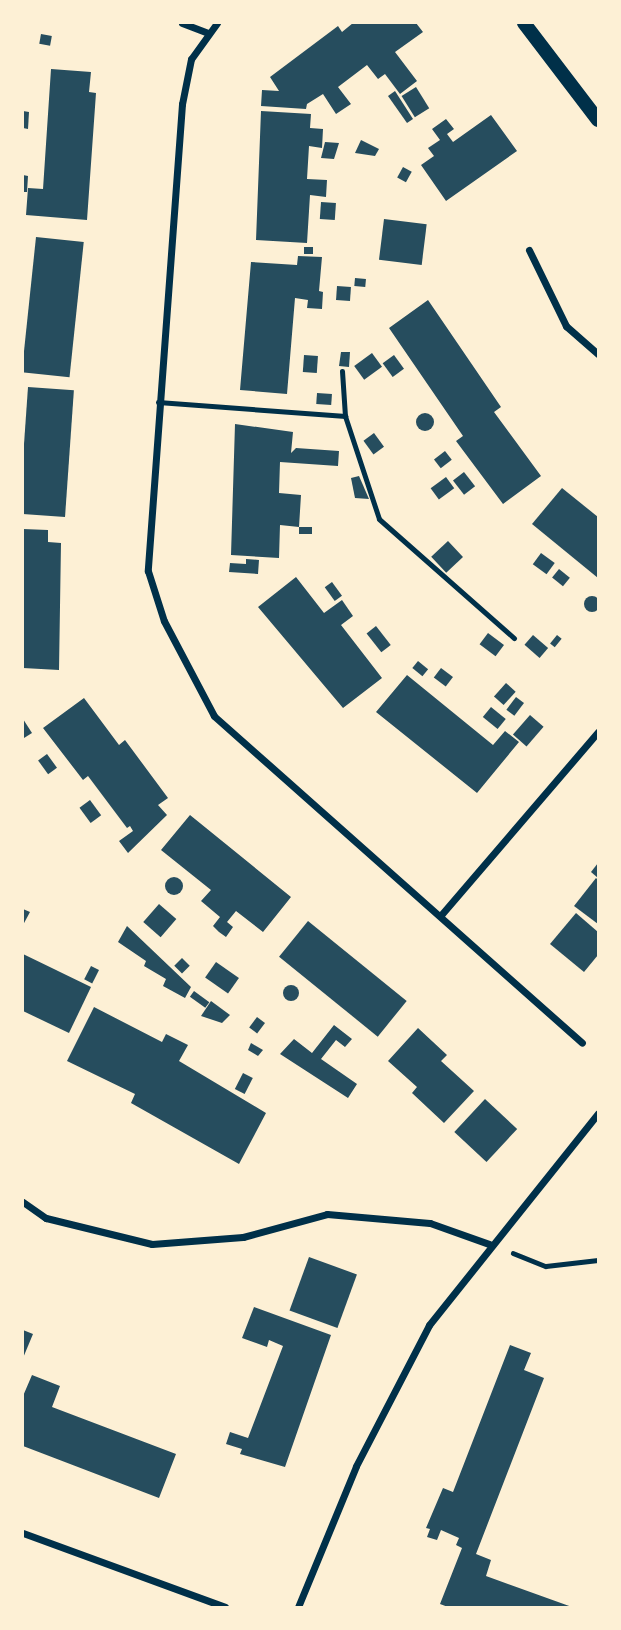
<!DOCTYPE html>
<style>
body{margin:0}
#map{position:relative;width:621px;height:1630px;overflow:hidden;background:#fdf0d5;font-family:Helvetica,sans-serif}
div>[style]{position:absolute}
.building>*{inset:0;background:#264d5e;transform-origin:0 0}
.round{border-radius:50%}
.path>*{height:4.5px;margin:-2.25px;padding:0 2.25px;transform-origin:2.25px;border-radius:2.25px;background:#003049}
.service>*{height:5px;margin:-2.5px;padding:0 2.5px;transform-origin:2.5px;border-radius:2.5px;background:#003049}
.minor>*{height:7px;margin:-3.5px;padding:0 3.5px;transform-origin:3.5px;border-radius:3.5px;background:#003049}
.secondary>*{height:14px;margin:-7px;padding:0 7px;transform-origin:7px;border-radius:7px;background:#003049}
span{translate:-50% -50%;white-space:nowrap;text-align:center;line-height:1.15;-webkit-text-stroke:6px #fdf0d5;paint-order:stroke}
.frame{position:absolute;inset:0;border:24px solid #fdf0d5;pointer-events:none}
</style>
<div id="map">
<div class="building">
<div style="clip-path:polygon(353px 23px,416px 23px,423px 32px,395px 52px,417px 81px,400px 94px,385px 74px,378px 79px,367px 65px,338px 87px,351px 104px,336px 114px,323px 94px,307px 104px,306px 109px,261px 106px,262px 90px,279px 91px,270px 77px,338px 26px,342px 32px)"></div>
<div style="left:41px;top:34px;width:11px;height:10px;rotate:10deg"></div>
<div style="clip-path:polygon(51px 69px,91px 72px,89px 92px,96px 93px,87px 220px,26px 215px,28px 188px,43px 189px)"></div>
<div style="left:416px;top:87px;width:25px;height:17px;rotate:58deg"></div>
<div style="clip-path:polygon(395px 91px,413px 119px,407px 123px,388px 96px)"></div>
<div style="clip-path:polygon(23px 111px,29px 112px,28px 129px,23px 128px)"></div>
<div style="clip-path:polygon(261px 111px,311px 114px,310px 128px,323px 129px,322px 148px,309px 146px,307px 179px,327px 180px,326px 197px,310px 195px,307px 243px,256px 240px)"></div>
<div style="clip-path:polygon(491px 115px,517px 151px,446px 201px,421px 165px,434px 156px,428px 148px,440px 140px,432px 129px,446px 119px,454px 129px,447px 134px,453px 142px)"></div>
<div style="clip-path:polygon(361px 140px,379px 149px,375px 156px,355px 153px)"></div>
<div style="clip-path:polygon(325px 142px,339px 143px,334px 159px,321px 158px)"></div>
<div style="left:403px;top:167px;width:10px;height:12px;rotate:29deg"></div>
<div style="clip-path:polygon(23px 175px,28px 176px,27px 192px,23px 192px)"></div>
<div style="left:321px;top:202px;width:15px;height:17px;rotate:4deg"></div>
<div style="left:384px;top:219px;width:43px;height:41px;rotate:7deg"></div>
<div style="left:36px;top:237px;width:48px;height:136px;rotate:6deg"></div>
<div style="left:304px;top:247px;width:9px;height:7px"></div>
<div style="clip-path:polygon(298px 256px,322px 257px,319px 291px,323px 292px,322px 309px,307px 308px,308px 300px,295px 298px,287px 394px,240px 390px,251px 262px,297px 265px)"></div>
<div style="left:355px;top:278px;width:11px;height:8px;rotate:5deg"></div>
<div style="left:337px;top:286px;width:14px;height:14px;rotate:4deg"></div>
<div style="clip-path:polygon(428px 300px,501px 407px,494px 412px,541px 476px,503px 504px,456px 441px,463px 436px,389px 328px)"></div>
<div style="clip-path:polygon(341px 352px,350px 352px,349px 367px,339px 366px)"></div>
<div style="left:372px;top:353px;width:17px;height:22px;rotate:54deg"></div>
<div style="left:304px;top:355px;width:14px;height:17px;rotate:4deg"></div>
<div style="left:394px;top:355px;width:17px;height:14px;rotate:54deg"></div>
<div style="left:28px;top:387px;width:46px;height:127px;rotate:4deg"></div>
<div style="left:317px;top:393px;width:15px;height:11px;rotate:4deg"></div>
<div class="round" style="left:416px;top:413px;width:18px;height:18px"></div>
<div style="clip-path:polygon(235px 424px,293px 432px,291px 453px,296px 448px,339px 451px,338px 466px,280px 462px,279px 493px,301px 495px,299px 527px,280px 525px,279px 558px,231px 555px)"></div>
<div style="left:374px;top:433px;width:17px;height:13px;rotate:54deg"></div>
<div style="left:445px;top:451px;width:11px;height:14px;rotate:52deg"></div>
<div style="left:464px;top:472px;width:18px;height:14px;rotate:52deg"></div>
<div style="clip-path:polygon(359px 476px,369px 499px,355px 498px,351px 478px)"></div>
<div style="left:446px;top:477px;width:14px;height:19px;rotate:54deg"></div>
<div style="clip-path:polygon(562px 488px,598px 517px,598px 578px,532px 524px)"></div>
<div style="left:299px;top:527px;width:13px;height:7px"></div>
<div style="clip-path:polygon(23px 529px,48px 530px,48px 542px,61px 543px,59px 670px,23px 668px)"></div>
<div style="left:448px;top:541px;width:22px;height:23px;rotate:47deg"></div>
<div style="left:541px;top:553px;width:17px;height:14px;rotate:36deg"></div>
<div style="clip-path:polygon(246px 559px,259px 560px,258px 574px,229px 572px,230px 563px,246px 564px)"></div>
<div style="left:559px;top:569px;width:14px;height:11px;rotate:39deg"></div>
<div style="clip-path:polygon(296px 577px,324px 613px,342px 600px,353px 616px,341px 625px,382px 678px,343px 708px,258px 607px)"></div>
<div style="left:332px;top:582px;width:17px;height:9px;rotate:54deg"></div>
<div class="round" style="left:584px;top:596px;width:16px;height:16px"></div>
<div style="left:376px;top:626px;width:24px;height:12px;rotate:52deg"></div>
<div style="left:488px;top:633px;width:20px;height:14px;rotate:37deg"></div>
<div style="left:533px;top:635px;width:20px;height:13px;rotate:41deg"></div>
<div style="left:557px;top:635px;width:6px;height:11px;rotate:39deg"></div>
<div style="left:418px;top:661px;width:13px;height:9px;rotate:39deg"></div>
<div style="left:441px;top:668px;width:15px;height:12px;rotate:37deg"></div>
<div style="clip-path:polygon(407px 675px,493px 745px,505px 731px,519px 742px,477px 793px,376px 712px)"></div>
<div style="left:506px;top:683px;width:13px;height:18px;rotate:42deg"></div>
<div style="left:516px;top:697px;width:10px;height:16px;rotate:37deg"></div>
<div style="clip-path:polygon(84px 698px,119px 745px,125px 740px,168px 798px,158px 805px,167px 815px,128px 853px,119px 841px,133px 831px,130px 826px,127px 828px,88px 776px,83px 780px,43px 728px)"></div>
<div style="left:491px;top:707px;width:19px;height:13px;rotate:39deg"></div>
<div style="left:530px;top:715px;width:18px;height:26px;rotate:41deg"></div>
<div style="clip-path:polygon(23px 719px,32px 733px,24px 738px,23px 737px)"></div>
<div style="left:47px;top:754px;width:17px;height:11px;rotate:54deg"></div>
<div style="left:90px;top:800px;width:19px;height:13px;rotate:54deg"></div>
<div style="clip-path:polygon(190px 815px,291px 897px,263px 932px,236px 911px,227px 922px,233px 927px,226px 937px,219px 932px,213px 926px,220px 917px,201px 901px,211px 890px,161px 850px)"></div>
<div style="clip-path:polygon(598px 863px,598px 878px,591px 872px)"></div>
<div class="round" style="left:165px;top:877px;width:18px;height:18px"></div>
<div style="clip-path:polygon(596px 878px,598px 880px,598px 924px,574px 906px)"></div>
<div style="left:159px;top:904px;width:23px;height:24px;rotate:41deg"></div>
<div style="clip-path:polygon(23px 909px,30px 912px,23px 925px)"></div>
<div style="clip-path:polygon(576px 913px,598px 932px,598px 955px,584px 972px,550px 944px)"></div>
<div style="left:308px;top:921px;width:127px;height:46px;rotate:39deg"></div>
<div style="clip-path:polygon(127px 926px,191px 987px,185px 998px,163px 986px,166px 979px,144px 966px,146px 961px,118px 942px)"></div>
<div style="clip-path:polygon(23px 954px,91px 987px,69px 1033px,23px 1011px)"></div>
<div style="left:182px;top:958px;width:11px;height:11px;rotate:45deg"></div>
<div style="left:216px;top:962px;width:28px;height:19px;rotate:35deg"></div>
<div style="left:91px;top:966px;width:9px;height:15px;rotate:27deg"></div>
<div class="round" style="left:283px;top:985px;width:16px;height:16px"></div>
<div style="left:194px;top:991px;width:19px;height:7px;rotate:36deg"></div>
<div style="clip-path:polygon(211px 1001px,230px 1015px,222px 1023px,201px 1016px)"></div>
<div style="clip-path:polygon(94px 1007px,162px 1042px,166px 1034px,188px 1045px,179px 1061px,266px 1113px,239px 1164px,131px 1103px,135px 1094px,67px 1061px)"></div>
<div style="left:257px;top:1017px;width:10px;height:13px;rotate:37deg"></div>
<div style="clip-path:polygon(334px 1025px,352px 1039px,345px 1047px,336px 1040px,321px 1059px,357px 1084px,348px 1098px,280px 1054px,294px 1039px,312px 1053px)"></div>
<div style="clip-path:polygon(418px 1028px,447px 1055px,441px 1061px,474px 1091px,444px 1123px,412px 1093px,417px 1087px,388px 1061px)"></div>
<div style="clip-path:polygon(251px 1043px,263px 1050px,258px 1056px,248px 1050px)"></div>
<div style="left:243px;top:1073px;width:11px;height:18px;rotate:27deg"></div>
<div style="left:485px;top:1099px;width:44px;height:45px;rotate:43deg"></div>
<div style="left:309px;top:1257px;width:51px;height:57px;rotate:20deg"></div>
<div style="clip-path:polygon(254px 1307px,331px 1335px,285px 1467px,240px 1454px,242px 1449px,226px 1444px,230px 1432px,248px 1438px,283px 1346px,269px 1340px,267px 1347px,242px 1338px)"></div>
<div style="clip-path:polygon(23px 1330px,33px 1334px,23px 1358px)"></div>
<div style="clip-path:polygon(510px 1345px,531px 1353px,524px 1370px,544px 1378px,476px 1554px,491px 1560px,486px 1576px,572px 1607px,448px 1607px,440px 1604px,462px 1548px,456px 1545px,459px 1538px,441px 1530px,437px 1540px,427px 1537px,430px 1529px,426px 1528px,443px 1488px,453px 1492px)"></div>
<div style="clip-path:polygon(32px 1375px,60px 1386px,52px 1407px,176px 1454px,159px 1498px,23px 1446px,23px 1396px)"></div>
</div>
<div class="path">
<div style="left:513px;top:1253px;width:35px;rotate:22deg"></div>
<div style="left:546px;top:1266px;width:52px;rotate:-6.6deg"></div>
</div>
<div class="service">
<div style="left:342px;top:371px;width:45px;rotate:86.2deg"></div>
<div style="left:158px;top:402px;width:188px;rotate:4.3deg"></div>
<div style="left:345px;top:416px;width:108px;rotate:71.7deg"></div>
<div style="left:379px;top:519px;width:180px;rotate:41.4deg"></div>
</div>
<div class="minor">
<div style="left:182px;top:23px;width:28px;rotate:21deg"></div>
<div style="left:217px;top:23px;width:44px;rotate:125.8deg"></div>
<div style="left:191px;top:59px;width:46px;rotate:101.3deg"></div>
<div style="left:182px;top:104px;width:468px;rotate:94.2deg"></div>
<div style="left:148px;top:571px;width:52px;rotate:72.3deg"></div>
<div style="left:164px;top:621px;width:107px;rotate:62.2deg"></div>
<div style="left:214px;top:716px;width:492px;rotate:41.6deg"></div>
<div style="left:529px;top:250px;width:85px;rotate:64deg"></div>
<div style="left:566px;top:326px;width:43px;rotate:41.2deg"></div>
<div style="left:441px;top:915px;width:241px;rotate:-49.4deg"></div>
<div style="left:23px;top:1202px;width:28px;rotate:35deg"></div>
<div style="left:46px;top:1218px;width:109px;rotate:13.8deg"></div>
<div style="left:152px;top:1244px;width:91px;rotate:-4.4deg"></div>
<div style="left:243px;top:1237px;width:87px;rotate:-15.3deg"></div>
<div style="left:327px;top:1214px;width:103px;rotate:5deg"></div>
<div style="left:430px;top:1223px;width:63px;rotate:19.6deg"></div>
<div style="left:23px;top:1533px;width:215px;rotate:20.1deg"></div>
<div style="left:298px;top:1607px;width:152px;rotate:-67.6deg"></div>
<div style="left:356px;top:1466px;width:159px;rotate:-62.6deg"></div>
<div style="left:429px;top:1325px;width:271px;rotate:-51.4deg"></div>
</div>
<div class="secondary">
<div style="left:524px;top:23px;width:122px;rotate:52.7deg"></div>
</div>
<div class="frame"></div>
</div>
